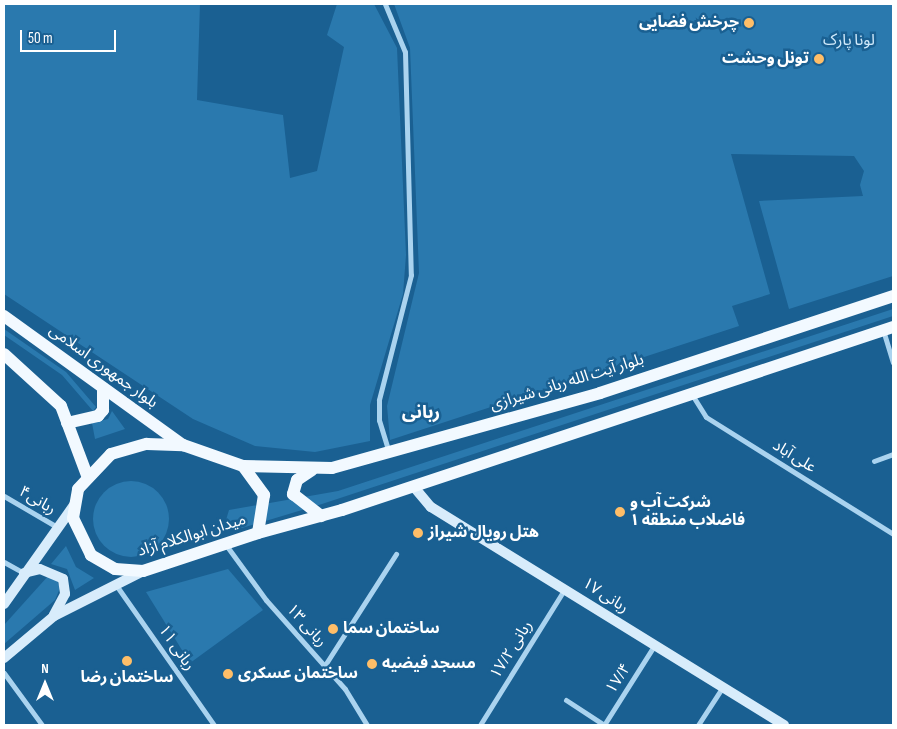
<!DOCTYPE html>
<meta charset="utf-8">
<style>
body{margin:0}
#map{position:relative;width:897px;height:729px;overflow:hidden;background:#1a6092;font-family:"Sofia Sans Condensed","Noto Sans Arabic",sans-serif}
div>[style]{position:absolute}
.green>*{inset:0;background:#2a79ae}
.round{border-radius:50%}
.street>*{height:5px;margin:-2.5px;padding:0 2.5px;transform-origin:2.5px;border-radius:2.5px;background:#aad3ef}
.secondary>*{height:10px;margin:-5px;padding:0 5px;transform-origin:5px;border-radius:5px;background:#d8ecfb}
.primary>*{height:12px;margin:-6px;padding:0 6px;transform-origin:6px;border-radius:6px;background:#f2f9ff}
.dots>*{width:14px;height:14px;translate:-50% -50%;box-sizing:border-box;border:2px solid #1a6092;border-radius:50%}
span{translate:-50% -50%;white-space:nowrap;text-align:center;line-height:1.15;-webkit-text-stroke:5px #1a6092;paint-order:stroke}
.poi-label{font-size:16px;color:#fff;font-weight:700}
.right{translate:-100% -50%;text-align:right}
.left{translate:0 -50%;text-align:left}
.park-label{font-size:16px;color:#d1eafb}
.street-label{font-size:16px;color:#fff}
.neighbourhood-label{font-size:18px;color:#fff;font-weight:700}
.frame{position:absolute;inset:0;border:5px solid #fff;pointer-events:none}
.north{position:absolute;left:20px;top:659px;width:50px;height:50px;-webkit-text-stroke:4px #1a6092;paint-order:stroke;rotate:0deg;font-size:14px;font-weight:700;line-height:20px;text-align:center;color:#fff}
.north::after{content:'';display:block;margin:auto;width:18px;height:22px;background:#fff;clip-path:polygon(50% 0,100% 100%,50% 72%,0 100%)}
.scale{position:absolute;left:20px;top:30px;width:96px;height:22px;box-sizing:border-box;border:2px solid #fff;border-top:0;padding-left:6px;font-size:15px;line-height:18px;white-space:nowrap;color:#fff;-webkit-text-stroke:4px #1a6092;paint-order:stroke}
</style>
<div id="map">
<div class="green">
<div style="clip-path:polygon(4px 4px,200px 4px,197px 100px,283px 115px,290px 178px,317px 171px,344px 47px,327px 35px,337px 4px,374px 4px,397px 48px,406px 255px,403px 294px,370px 405px,370px 441px,315px 452px,255px 446px,193px 419px,4px 294px)"></div>
<div style="clip-path:polygon(394px 4px,893px 4px,893px 276px,789px 309px,759px 201px,863px 196px,860px 185px,864px 171px,854px 156px,731px 154px,770px 294px,732px 306px,739px 326px,390px 440px,387px 406px,419px 273px,410px 48px)"></div>
<div style="clip-path:polygon(893px 309px,893px 316px,322px 504px,242px 528px,226px 520px,229px 510px,338px 491px)"></div>
<div style="clip-path:polygon(4px 329px,66px 372px,96px 407px,93px 411px,62px 375px,4px 335px)"></div>
<div style="clip-path:polygon(112px 411px,125px 429px,95px 439px,92px 423px,108px 419px)"></div>
<div class="round" style="left:93px;top:481px;width:76px;height:76px"></div>
<div style="clip-path:polygon(66px 546px,76px 567px,94px 578px,75px 590px,67px 569px,51px 564px)"></div>
<div style="clip-path:polygon(228px 569px,263px 610px,190px 663px,146px 592px)"></div>
<div style="clip-path:polygon(49px 575px,56px 578px,60px 588px,55px 600px,4px 644px,4px 625px)"></div>
</div>
<div class="street">
<div style="left:385px;top:4px;width:52px;rotate:67.4deg"></div>
<div style="left:405px;top:52px;width:223px;rotate:88.5deg"></div>
<div style="left:411px;top:275px;width:129px;rotate:104.4deg"></div>
<div style="left:379px;top:400px;width:20px;rotate:90deg"></div>
<div style="left:379px;top:420px;width:34px;rotate:73deg"></div>
<div style="left:883px;top:330px;width:34px;rotate:73deg"></div>
<div style="left:691px;top:393px;width:28px;rotate:58deg"></div>
<div style="left:706px;top:417px;width:221px;rotate:32deg"></div>
<div style="left:874px;top:461px;width:20px;rotate:-20deg"></div>
<div style="left:4px;top:496px;width:61px;rotate:30.3deg"></div>
<div style="left:226px;top:545px;width:68px;rotate:54deg"></div>
<div style="left:266px;top:600px;width:119px;rotate:48.4deg"></div>
<div style="left:345px;top:689px;width:42px;rotate:58.6deg"></div>
<div style="left:4px;top:562px;width:23px;rotate:29deg"></div>
<div style="left:116px;top:585px;width:171px;rotate:55deg"></div>
<div style="left:325px;top:665px;width:132px;rotate:-57.4deg"></div>
<div style="left:4px;top:673px;width:64px;rotate:53.8deg"></div>
<div style="left:566px;top:700px;width:45px;rotate:33.3deg"></div>
<div style="left:480px;top:725px;width:159px;rotate:-58.1deg"></div>
<div style="left:604px;top:725px;width:93px;rotate:-57.7deg"></div>
<div style="left:698px;top:725px;width:44px;rotate:-57deg"></div>
</div>
<div class="secondary">
<div style="left:414px;top:487px;width:26px;rotate:50deg"></div>
<div style="left:431px;top:507px;width:415px;rotate:31.7deg"></div>
<div style="left:24px;top:573px;width:16px;rotate:-14deg"></div>
<div style="left:40px;top:569px;width:25px;rotate:23deg"></div>
<div style="left:63px;top:579px;width:15px;rotate:82deg"></div>
<div style="left:65px;top:594px;width:24px;rotate:118deg"></div>
<div style="left:4px;top:604px;width:121px;rotate:-54.7deg"></div>
<div style="left:4px;top:658px;width:65px;rotate:-40deg"></div>
<div style="left:54px;top:616px;width:100px;rotate:-26.8deg"></div>
</div>
<div class="primary">
<div style="left:4px;top:316px;width:221px;rotate:35.8deg"></div>
<div style="left:4px;top:354px;width:77px;rotate:42.4deg"></div>
<div style="left:61px;top:406px;width:74px;rotate:69.4deg"></div>
<div style="left:67px;top:423px;width:32px;rotate:-13deg"></div>
<div style="left:98px;top:416px;width:8px;rotate:-50deg"></div>
<div style="left:103px;top:410px;width:22px;rotate:-90deg"></div>
<div style="left:147px;top:444px;width:36px;rotate:2deg"></div>
<div style="left:183px;top:445px;width:64px;rotate:19.3deg"></div>
<div style="left:243px;top:466px;width:36px;rotate:54deg"></div>
<div style="left:264px;top:495px;width:38px;rotate:99deg"></div>
<div style="left:258px;top:533px;width:121px;rotate:161.7deg"></div>
<div style="left:143px;top:571px;width:28px;rotate:-176deg"></div>
<div style="left:115px;top:569px;width:28px;rotate:-150deg"></div>
<div style="left:91px;top:555px;width:41px;rotate:-115.9deg"></div>
<div style="left:73px;top:518px;width:29px;rotate:-80deg"></div>
<div style="left:78px;top:489px;width:48px;rotate:-46.7deg"></div>
<div style="left:111px;top:454px;width:37px;rotate:-16deg"></div>
<div style="left:243px;top:466px;width:89px;rotate:1.3deg"></div>
<div style="left:332px;top:468px;width:278px;rotate:-15.6deg"></div>
<div style="left:600px;top:393px;width:309px;rotate:-18.3deg"></div>
<div style="left:312px;top:470px;width:18px;rotate:146deg"></div>
<div style="left:297px;top:480px;width:15px;rotate:106deg"></div>
<div style="left:293px;top:494px;width:36px;rotate:38deg"></div>
<div style="left:258px;top:533px;width:87px;rotate:-15.3deg"></div>
<div style="left:342px;top:510px;width:581px;rotate:-18.37deg"></div>
</div>
<div class="dots">
<div style="left:749px;top:23px;background:#ffbe68"></div>
<div style="left:819px;top:59px;background:#ffbe68"></div>
<div style="left:620px;top:512px;background:#ffbe68"></div>
<div style="left:418px;top:533px;background:#ffbe68"></div>
<div style="left:333px;top:629px;background:#ffbe68"></div>
<div style="left:127px;top:661px;background:#ffbe68"></div>
<div style="left:372px;top:664px;background:#ffbe68"></div>
<div style="left:228px;top:674px;background:#ffbe68"></div>
</div>
<div class="poi-label">
<span class="right" style="left:739px;top:23px">چرخش فضایی</span>
<span class="right" style="left:809px;top:59px">تونل وحشت</span>
<span class="left" style="left:630px;top:512px">شرکت آب و<br>فاضلاب منطقه ۱</span>
<span class="left" style="left:428px;top:533px">هتل رویال شیراز</span>
<span class="left" style="left:343px;top:629px">ساختمان سما</span>
<span class="left" style="left:382px;top:664px">مسجد فیضیه</span>
<span class="left" style="left:238px;top:674px">ساختمان عسکری</span>
<span style="left:127px;top:678px">ساختمان رضا</span>
</div>
<div class="park-label">
<span style="left:849px;top:41px">لونا پارک</span>
</div>
<div class="street-label">
<span style="left:103px;top:367px;rotate:36deg">بلوار جمهوری اسلامی</span>
<span style="left:567px;top:383px;rotate:-17deg">بلوار آیت الله ربانی شیرازی</span>
<span style="left:794px;top:457px;rotate:32deg">علی آباد</span>
<span style="left:37px;top:501px;rotate:31deg">ربانی۴</span>
<span style="left:192px;top:536px;rotate:-17deg">میدان ابوالکلام آزاد</span>
<span style="left:605px;top:596px;rotate:33deg">ربانی ۱۷</span>
<span style="left:306px;top:626px;rotate:48deg">ربانی ۱۳</span>
<span style="left:176px;top:648px;rotate:55deg">ربانی ۱۱</span>
<span style="left:512px;top:650px;rotate:-58deg">ربانی ۱۷/۲</span>
<span style="left:619px;top:679px;rotate:-57deg">۱۷/۴</span>
</div>
<div class="neighbourhood-label">
<span style="left:421px;top:413px">ربانی</span>
</div>
<div class="frame"></div>
<div class="north">N</div>
<div class="scale">50 m</div>
</div>
